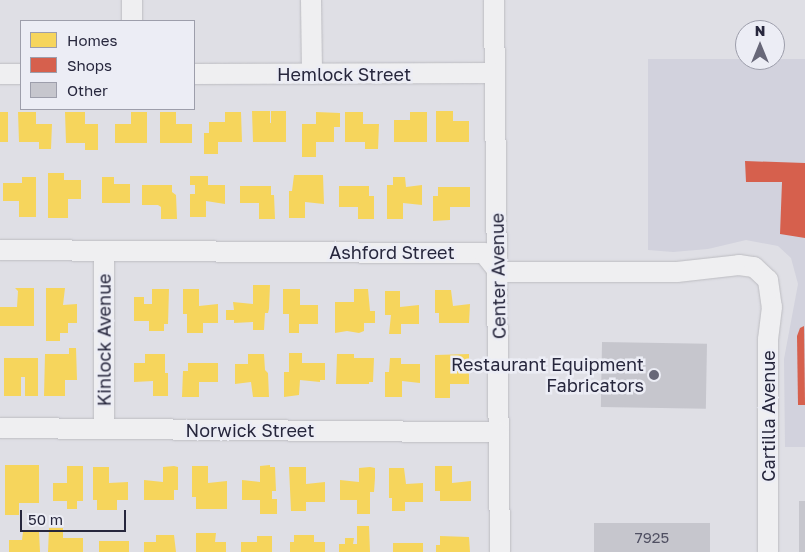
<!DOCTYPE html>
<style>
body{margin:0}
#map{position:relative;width:805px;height:552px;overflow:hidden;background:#dfdfe5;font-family:"Golos Text",sans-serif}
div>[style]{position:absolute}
.built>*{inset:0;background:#d2d2dd}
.homes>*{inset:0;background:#f6d55c;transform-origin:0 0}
.shops>*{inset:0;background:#d6604d}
.building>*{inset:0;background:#c6c6cd;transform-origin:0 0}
.roads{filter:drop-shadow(0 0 1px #bcbcc1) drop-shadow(0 0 1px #bcbcc1)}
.minor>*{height:20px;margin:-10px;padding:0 10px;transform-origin:10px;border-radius:10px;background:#efeff1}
.dots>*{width:14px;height:14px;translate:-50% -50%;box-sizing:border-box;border:2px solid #ecedf5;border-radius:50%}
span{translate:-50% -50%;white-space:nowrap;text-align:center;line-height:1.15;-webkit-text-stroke:5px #ecedf5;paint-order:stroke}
.number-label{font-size:15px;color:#505062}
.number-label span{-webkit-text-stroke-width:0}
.street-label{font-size:18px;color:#27273d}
.poi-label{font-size:18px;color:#27273d}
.right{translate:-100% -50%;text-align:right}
.legend{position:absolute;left:20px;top:20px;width:175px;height:90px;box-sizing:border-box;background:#ecedf5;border:1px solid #9d9eab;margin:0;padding:6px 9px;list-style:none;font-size:15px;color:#27273d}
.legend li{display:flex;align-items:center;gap:10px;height:25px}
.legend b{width:25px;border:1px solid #9d9eab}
.north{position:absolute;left:735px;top:20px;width:50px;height:50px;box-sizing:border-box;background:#ecedf5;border:1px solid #9d9eab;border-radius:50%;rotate:0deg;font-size:14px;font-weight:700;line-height:20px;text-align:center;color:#27273d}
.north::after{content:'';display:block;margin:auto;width:18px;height:22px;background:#676778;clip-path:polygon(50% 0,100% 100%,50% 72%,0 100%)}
.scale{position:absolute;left:20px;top:510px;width:106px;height:22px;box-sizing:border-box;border:2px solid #27273d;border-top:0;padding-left:6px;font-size:15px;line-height:18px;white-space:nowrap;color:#27273d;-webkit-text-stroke:4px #ecedf5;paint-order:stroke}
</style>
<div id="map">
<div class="built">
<div style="clip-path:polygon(648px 59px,805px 59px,805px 447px,785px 447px,784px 359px,798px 284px,791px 258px,778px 246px,746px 240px,708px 249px,673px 252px,648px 250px)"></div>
</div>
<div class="homes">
<div style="clip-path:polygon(252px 111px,270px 111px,270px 123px,271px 123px,271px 111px,286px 111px,286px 142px,253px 142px)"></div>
<div style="clip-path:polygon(436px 111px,453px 111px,453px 121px,469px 121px,469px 142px,436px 142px)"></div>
<div style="left:0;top:112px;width:8px;height:30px"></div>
<div style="clip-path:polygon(18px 112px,36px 112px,36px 124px,52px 124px,51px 149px,39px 149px,39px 142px,19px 142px)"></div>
<div style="clip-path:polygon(65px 112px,85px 112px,85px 124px,98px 124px,98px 150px,85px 150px,85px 143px,66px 143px)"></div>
<div style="clip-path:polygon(131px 112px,147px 112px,147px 143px,115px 143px,115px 124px,131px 124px)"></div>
<div style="clip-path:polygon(160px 112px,176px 112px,176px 124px,192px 124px,192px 143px,160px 143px)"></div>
<div style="clip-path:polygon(225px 112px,241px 112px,242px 142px,218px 142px,218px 154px,204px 154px,204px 133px,209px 133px,209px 122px,225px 122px)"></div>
<div style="clip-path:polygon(316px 112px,340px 113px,340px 127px,334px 127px,334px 142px,316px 142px,316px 157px,302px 157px,302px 124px,316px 124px)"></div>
<div style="clip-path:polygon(345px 112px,363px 112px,363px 124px,379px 124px,378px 149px,365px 149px,365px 142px,345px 142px)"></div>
<div style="clip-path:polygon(410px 112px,427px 112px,427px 142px,394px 142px,394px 120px,410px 120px)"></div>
<div style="clip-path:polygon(48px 173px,64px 173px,64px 180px,81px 180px,81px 199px,68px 199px,68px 218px,48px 218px)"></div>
<div style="clip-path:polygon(294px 175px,323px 175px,324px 204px,305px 202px,305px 218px,289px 218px,289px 191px,292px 191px)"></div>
<div style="clip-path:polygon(190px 176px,208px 176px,208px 185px,225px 185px,225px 204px,206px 201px,206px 217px,190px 217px,190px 194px,195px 194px,195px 185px,190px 185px)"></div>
<div style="clip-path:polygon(22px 177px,36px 177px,36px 217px,19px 217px,19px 201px,3px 201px,3px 183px,22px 183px)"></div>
<div style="clip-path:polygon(102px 177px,114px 177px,114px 184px,130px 184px,130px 203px,102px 203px)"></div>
<div style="clip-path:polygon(393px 177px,405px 177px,406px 187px,422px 185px,422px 205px,403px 203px,403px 219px,387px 219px,387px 185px,393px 185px)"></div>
<div style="clip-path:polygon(142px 185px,172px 185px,172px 192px,176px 195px,177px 219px,161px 219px,161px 207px,158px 205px,142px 205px)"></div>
<div style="clip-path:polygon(240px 186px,271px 186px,271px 195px,274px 195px,275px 219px,259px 219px,259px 203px,240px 203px)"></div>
<div style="clip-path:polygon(339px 186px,369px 186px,369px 196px,374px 196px,374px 219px,358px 219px,358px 207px,339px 207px)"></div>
<div style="clip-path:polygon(438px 187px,470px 187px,470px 207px,450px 207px,450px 220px,433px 221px,433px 196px,438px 196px)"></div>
<div style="clip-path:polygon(253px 285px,270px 285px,269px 309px,268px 313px,265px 313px,264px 330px,253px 330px,253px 322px,234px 323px,234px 320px,226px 320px,226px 310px,234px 310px,233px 302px,253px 304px)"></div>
<div style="clip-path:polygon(15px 288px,34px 288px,34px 326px,0 326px,0 307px,17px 307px,18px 291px)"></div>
<div style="clip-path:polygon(46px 288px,65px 288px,63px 305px,77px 304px,77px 323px,68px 323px,68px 333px,60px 333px,60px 341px,46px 341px)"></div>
<div style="clip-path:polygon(152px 289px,169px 289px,168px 324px,164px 324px,164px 331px,149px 331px,149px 321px,134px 321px,134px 297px,144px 297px,144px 304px,152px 304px)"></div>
<div style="clip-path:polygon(183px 289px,199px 289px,199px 306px,218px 304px,218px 323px,203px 323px,203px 333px,187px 333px,187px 314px,183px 314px)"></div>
<div style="clip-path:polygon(283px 289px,300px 289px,300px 305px,318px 305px,318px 324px,299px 324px,299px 333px,289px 333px,289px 314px,283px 314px)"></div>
<div style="clip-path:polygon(354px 289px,368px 289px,370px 311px,375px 311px,375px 323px,364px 323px,364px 331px,359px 333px,347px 331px,335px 333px,335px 302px,354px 302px)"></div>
<div style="clip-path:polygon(435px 290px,451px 290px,453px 306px,470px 304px,469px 323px,439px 323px,439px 313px,435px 313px)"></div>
<div style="clip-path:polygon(385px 291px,400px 291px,400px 307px,419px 305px,419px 324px,401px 324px,401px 334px,389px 334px,391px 315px,385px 315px)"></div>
<div style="clip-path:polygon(69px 348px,76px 348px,77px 380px,65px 380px,65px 396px,44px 396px,45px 354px,69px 354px)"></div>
<div style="clip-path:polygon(289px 353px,302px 353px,302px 363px,325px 363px,325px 380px,320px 380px,320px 382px,300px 380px,299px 395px,284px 397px,284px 372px,289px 372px)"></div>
<div style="clip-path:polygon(145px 354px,165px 354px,165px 373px,168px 373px,168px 396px,153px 396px,153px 381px,134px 382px,134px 363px,145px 363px)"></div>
<div style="clip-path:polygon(248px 354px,264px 354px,265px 370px,268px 373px,269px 397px,253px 397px,251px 382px,235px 384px,235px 364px,248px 364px)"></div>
<div style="clip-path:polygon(337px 354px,354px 354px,354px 358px,374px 358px,373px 382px,369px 382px,369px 384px,336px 384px)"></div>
<div style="clip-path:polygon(469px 354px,469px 384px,450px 384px,450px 398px,435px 398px,435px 355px)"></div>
<div style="clip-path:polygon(4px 358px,38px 358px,38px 396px,25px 396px,25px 377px,21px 377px,21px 396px,4px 396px)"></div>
<div style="clip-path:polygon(390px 358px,401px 358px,401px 364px,420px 364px,420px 383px,402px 381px,402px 397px,385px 397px,385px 372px,389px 372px)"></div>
<div style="clip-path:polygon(188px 363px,218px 363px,218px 382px,199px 382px,199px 397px,182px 397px,183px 371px,188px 371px)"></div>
<div style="clip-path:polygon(5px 465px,39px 465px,39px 503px,19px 503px,19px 515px,5px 515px)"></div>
<div style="clip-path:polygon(270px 465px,270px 467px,275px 467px,276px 491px,272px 491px,272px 499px,277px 499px,277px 514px,260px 514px,260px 500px,242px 500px,242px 480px,260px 482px,260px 466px)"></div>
<div style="clip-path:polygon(67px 466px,83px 466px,83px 501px,77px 501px,77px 509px,67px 509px,67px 501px,53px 501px,53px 483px,67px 483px)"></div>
<div style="clip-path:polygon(174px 466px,178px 467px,178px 490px,174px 490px,174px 500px,144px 500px,144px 480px,163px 482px,163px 467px)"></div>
<div style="clip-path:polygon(192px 466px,208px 466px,208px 483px,227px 481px,227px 509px,196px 509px,196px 497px,192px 497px)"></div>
<div style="clip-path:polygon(435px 466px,452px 466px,452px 483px,471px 481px,471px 501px,440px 501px,440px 491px,435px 491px)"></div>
<div style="clip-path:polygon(93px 467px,109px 467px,109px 483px,128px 482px,128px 500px,117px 500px,117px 510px,97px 510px,97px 500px,93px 500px)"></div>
<div style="clip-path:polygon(289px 467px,306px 467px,306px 484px,325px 482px,325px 502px,306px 502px,306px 511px,291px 511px)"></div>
<div style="clip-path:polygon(370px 467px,375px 468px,375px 478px,374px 492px,370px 492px,370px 514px,357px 514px,357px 500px,340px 500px,340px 480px,359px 482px,359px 468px)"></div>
<div style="clip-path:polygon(389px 468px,404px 468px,406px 484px,423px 483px,423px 502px,405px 502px,405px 511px,392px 511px,392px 498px,389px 498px)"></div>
<div style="clip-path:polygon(357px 526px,369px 526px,370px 552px,339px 552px,339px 544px,345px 544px,345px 538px,354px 538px,353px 544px,357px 544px)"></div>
<div style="clip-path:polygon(49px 528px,63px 528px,63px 538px,83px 538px,83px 552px,48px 552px)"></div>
<div style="clip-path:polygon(23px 532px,39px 532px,40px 552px,9px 552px,9px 540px,22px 540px)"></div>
<div style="clip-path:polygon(196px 533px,216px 533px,215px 542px,226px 542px,226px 552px,196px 552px)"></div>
<div style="clip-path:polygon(156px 535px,174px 535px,176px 552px,144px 552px,144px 542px,156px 542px)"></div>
<div style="clip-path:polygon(294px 535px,314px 535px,314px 542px,325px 542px,325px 552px,290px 552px,290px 542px,294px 542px)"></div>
<div style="clip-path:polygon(257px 536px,272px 536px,272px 552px,241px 552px,241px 542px,257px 542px)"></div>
<div style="clip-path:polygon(440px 536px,469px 537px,470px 552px,436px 552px,436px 545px,440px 545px)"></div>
<div style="left:99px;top:541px;width:30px;height:11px"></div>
<div style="left:393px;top:543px;width:30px;height:9px"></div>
</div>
<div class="shops">
<div style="clip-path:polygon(745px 161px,805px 163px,805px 238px,780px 234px,782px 182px,746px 182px)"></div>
<div style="clip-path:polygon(804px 326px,805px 405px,798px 405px,797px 336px,800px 328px)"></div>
</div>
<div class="building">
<div style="left:602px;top:342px;width:105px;height:65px;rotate:1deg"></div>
<div style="left:805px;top:501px;width:51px;height:6px;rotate:90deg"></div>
<div style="left:710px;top:523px;width:29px;height:116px;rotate:90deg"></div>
</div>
<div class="roads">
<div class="minor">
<div style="left:132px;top:0;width:21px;rotate:90deg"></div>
<div style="left:311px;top:0;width:74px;rotate:89.2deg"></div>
<div style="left:494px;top:0;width:552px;rotate:89.38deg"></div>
<div style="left:0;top:74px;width:21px"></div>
<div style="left:194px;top:74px;width:300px;rotate:-0.2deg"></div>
<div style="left:0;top:250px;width:484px;rotate:0.4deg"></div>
<div style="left:484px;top:253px;width:24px;rotate:52deg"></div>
<div style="left:499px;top:272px;width:178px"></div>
<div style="left:677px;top:272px;width:62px;rotate:-6.4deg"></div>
<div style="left:739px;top:265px;width:15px;rotate:8deg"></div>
<div style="left:754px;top:267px;width:19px;rotate:43deg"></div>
<div style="left:768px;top:280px;width:27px;rotate:82deg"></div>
<div style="left:772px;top:307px;width:32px;rotate:97deg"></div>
<div style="left:768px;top:339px;width:213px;rotate:90deg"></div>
<div style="left:104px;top:251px;width:178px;rotate:90deg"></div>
<div style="left:0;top:428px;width:499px;rotate:0.5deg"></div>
</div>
</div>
<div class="dots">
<div style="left:654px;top:375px;background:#676778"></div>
</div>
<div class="number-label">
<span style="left:652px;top:538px">7925</span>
</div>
<div class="street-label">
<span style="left:344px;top:74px">Hemlock Street</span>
<span style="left:392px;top:252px">Ashford Street</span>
<span style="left:498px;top:276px;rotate:-91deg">Center Avenue</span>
<span style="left:104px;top:340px;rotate:-90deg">Kinlock Avenue</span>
<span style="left:768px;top:416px;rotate:-90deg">Cartilla Avenue</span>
<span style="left:250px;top:430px">Norwick Street</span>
</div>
<div class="poi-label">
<span class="right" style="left:644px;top:375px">Restaurant Equipment<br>Fabricators</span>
</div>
<ul class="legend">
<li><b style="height:14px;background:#f6d55c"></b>Homes</li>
<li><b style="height:14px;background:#d6604d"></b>Shops</li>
<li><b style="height:14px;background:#c6c6cd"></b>Other</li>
</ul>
<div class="north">N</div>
<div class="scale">50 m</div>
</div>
